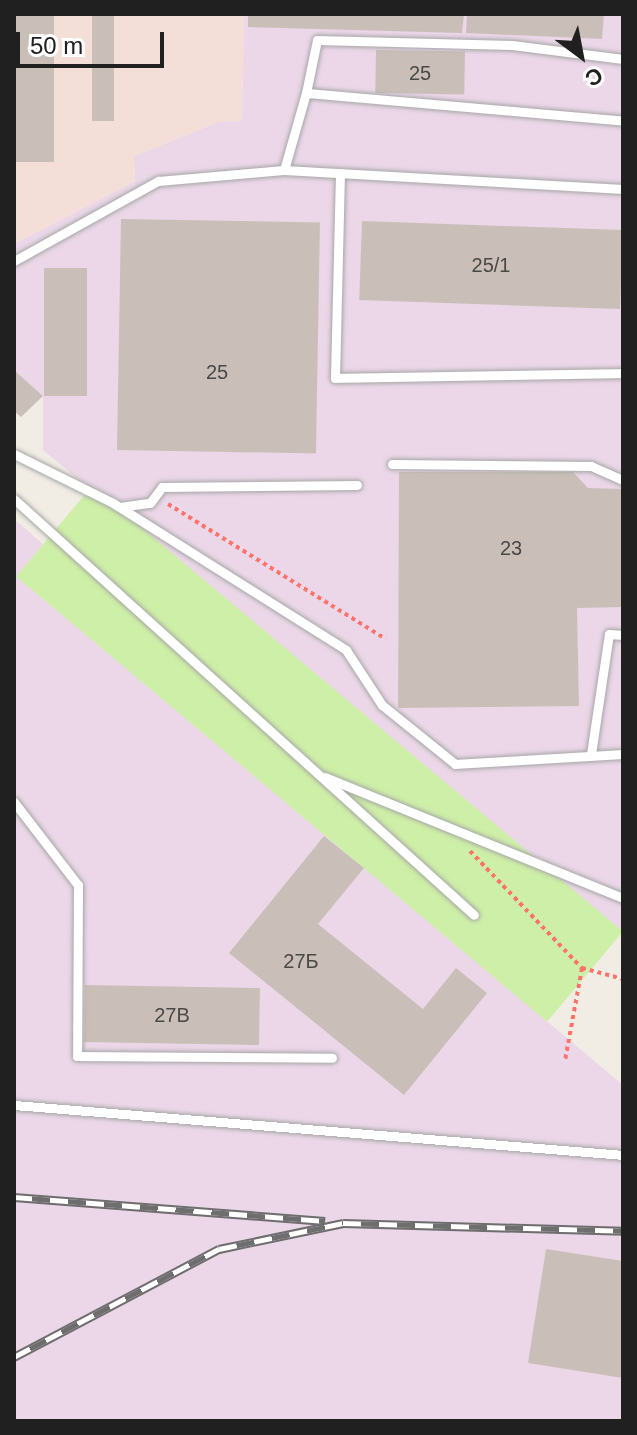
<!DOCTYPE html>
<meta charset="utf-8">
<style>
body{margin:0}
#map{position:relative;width:637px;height:1435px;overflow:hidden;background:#f1ede5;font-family:Helvetica,sans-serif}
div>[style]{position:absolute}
.industrial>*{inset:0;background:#ebd7e8}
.military>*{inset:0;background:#f4ded8}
.grass>*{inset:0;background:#ceefa7;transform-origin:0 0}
.building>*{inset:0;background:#cabfb8;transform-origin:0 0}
.path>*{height:4px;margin-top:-2px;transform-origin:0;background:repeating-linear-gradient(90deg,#ff7269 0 4px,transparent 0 8px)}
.roads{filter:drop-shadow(0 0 2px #a7a7a7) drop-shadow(0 0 2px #a7a7a7)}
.service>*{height:9px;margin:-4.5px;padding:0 4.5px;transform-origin:4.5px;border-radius:4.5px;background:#fff}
.rail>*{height:9px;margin-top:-4.5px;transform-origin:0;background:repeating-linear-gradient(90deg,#fff 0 18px,#6e6e6e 0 36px);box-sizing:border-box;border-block:2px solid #6e6e6e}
span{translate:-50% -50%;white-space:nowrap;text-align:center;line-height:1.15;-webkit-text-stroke:8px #fff;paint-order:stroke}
.number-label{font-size:20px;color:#4a4846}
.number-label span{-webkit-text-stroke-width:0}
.frame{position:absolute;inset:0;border:16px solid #202020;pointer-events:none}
.north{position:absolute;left:541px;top:16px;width:80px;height:80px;-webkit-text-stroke:6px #fff;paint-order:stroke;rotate:148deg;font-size:22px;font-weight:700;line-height:32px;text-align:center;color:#202020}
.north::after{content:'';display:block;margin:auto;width:28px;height:36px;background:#202020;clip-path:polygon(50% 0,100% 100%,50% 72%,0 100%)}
.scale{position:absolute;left:16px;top:32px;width:148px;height:36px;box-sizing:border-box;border:4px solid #202020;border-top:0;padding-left:10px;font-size:24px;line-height:28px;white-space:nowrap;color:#202020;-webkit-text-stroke:6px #fff;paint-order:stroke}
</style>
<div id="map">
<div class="industrial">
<div style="clip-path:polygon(244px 14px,623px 14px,623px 932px,43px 450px,43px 396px,14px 370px,14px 244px,135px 181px,134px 156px,218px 122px,242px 121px)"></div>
<div style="clip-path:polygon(14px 519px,43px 544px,17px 577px,623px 1085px,623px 1421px,14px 1421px)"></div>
</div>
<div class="military">
<div style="clip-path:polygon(14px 14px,244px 14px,242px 121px,218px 122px,134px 156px,135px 181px,14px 244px)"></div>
</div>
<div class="grass">
<div style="left:92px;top:486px;width:693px;height:118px;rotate:40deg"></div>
</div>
<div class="building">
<div style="left:14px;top:14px;width:40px;height:148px"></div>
<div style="left:92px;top:14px;width:22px;height:107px"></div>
<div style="clip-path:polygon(248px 14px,464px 14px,462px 33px,248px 27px)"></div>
<div style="clip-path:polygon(467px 14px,604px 14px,602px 39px,466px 33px)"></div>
<div style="left:376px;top:50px;width:89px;height:43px;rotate:1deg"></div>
<div style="left:121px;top:219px;width:199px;height:231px;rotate:1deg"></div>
<div style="left:362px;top:221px;width:261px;height:79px;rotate:2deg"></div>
<div style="left:44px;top:268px;width:43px;height:128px"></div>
<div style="clip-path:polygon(14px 370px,43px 396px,21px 417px,14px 411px)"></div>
<div style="clip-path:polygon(399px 472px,573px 472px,588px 488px,623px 489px,623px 607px,577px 608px,579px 706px,398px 708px)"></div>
<div style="clip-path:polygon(324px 836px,364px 868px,318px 924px,423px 1009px,456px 968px,487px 993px,404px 1095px,229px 953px)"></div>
<div style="left:85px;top:985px;width:175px;height:57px;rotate:1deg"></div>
<div style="clip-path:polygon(546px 1249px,623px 1261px,623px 1378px,528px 1363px)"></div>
</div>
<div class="path">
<div style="left:168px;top:504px;width:256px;rotate:31.8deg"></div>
<div style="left:470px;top:851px;width:162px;rotate:46.3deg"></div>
<div style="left:582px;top:968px;width:95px;rotate:100.4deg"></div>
<div style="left:582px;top:968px;width:42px;rotate:15deg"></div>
</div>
<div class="roads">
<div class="service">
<div style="left:306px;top:93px;width:54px;rotate:-78.3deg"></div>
<div style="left:317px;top:40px;width:195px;rotate:1.5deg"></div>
<div style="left:512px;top:45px;width:112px;rotate:7.2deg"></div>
<div style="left:284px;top:170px;width:340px;rotate:3.2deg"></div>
<div style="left:340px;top:173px;width:205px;rotate:91.4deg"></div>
<div style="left:335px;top:378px;width:288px;rotate:-1deg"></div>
<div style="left:14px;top:261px;width:165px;rotate:-29.1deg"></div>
<div style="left:158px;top:181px;width:126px;rotate:-5deg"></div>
<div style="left:284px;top:170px;width:80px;rotate:-74.1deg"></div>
<div style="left:306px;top:93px;width:318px;rotate:5deg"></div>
<div style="left:14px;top:454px;width:110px;rotate:26.3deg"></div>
<div style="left:113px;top:503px;width:275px;rotate:32.2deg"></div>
<div style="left:346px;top:650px;width:66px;rotate:56.8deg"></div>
<div style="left:382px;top:705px;width:94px;rotate:38.9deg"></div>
<div style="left:455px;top:764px;width:168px;rotate:-3.4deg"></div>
<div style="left:392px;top:464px;width:199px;rotate:0.6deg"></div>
<div style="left:591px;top:466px;width:35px;rotate:24deg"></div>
<div style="left:14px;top:499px;width:620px;rotate:42.12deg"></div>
<div style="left:120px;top:507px;width:30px;rotate:-8deg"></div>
<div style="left:150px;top:503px;width:20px;rotate:-53deg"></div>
<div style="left:162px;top:487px;width:195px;rotate:-0.6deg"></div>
<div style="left:591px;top:754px;width:121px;rotate:-81.5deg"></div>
<div style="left:609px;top:634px;width:14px;rotate:4deg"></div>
<div style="left:325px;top:777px;width:322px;rotate:22.1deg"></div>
<div style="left:14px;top:802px;width:105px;rotate:52.4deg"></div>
<div style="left:78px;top:885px;width:171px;rotate:90.3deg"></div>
<div style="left:77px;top:1056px;width:255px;rotate:0.4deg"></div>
<div style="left:14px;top:1105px;width:611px;rotate:4.69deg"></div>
</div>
</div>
<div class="rail">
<div style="left:14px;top:1197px;width:312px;rotate:4.4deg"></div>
<div style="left:14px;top:1357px;width:232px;rotate:-27.8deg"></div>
<div style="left:219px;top:1249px;width:127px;rotate:-11.8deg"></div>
<div style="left:343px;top:1223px;width:280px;rotate:1.6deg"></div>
</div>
<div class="number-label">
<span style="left:420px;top:73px">25</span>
<span style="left:491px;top:265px">25/1</span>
<span style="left:217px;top:372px">25</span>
<span style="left:511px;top:548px">23</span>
<span style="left:301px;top:961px">27Б</span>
<span style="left:172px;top:1015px">27В</span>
</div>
<div class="frame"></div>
<div class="north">С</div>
<div class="scale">50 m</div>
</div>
